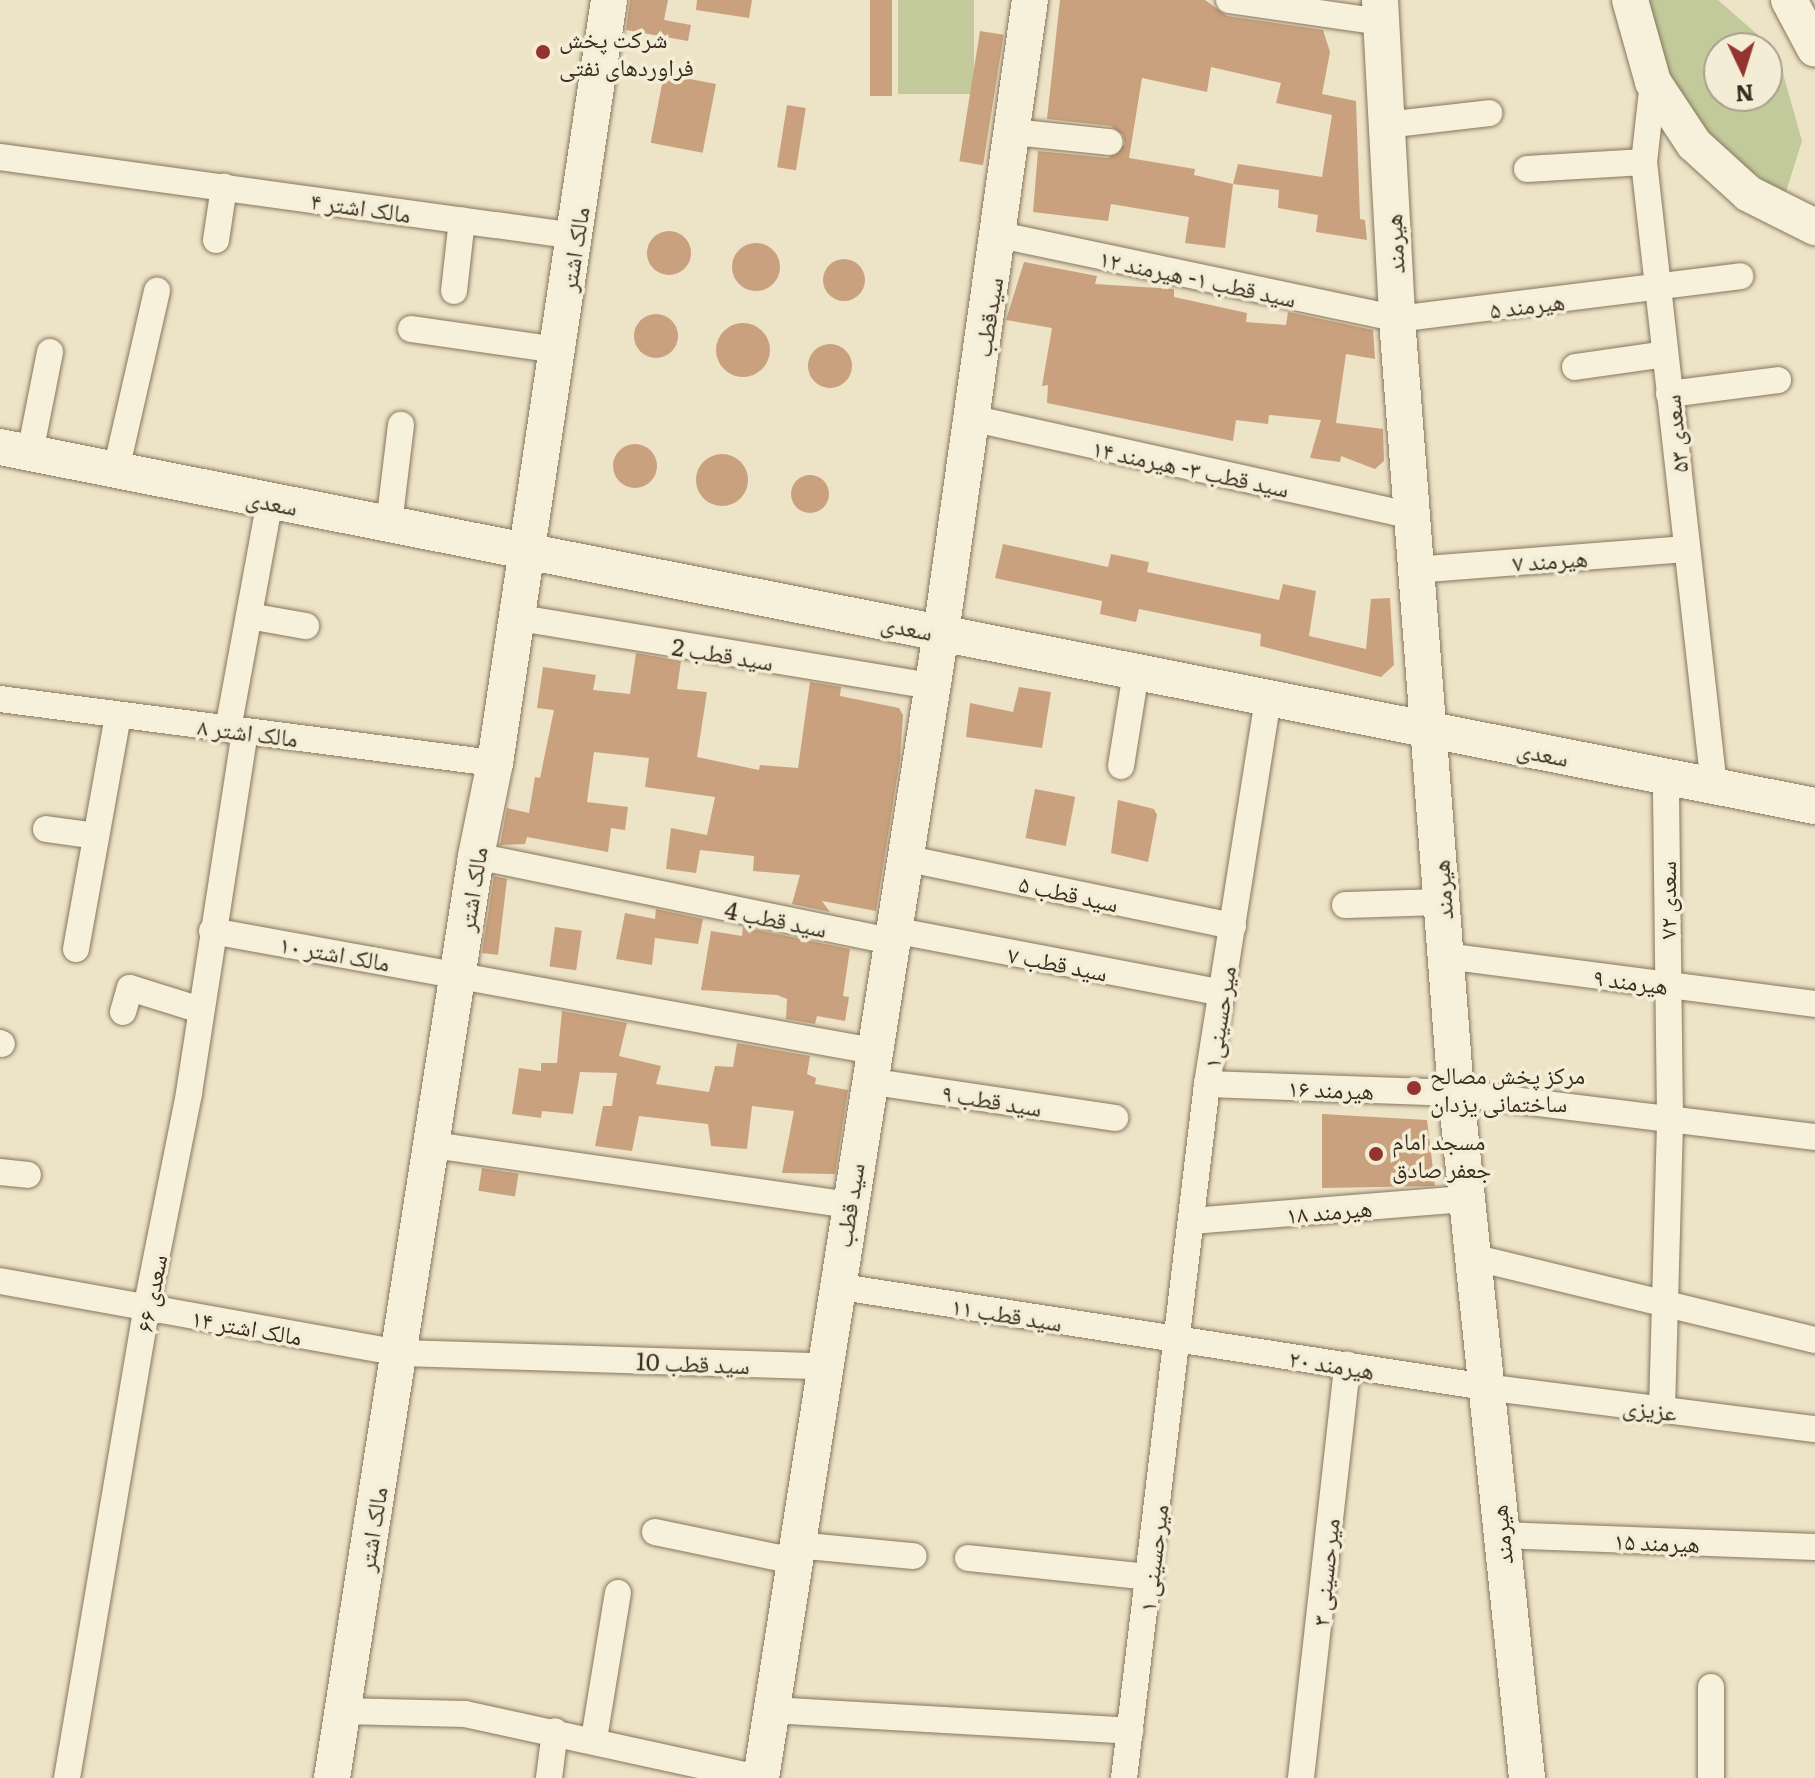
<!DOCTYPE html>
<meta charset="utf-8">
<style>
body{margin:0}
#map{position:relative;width:1815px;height:1778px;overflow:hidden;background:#ede3c7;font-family:Literata,"Noto Naskh Arabic",serif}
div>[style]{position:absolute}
.green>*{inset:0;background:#c2ca9b;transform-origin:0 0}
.building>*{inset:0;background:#c9a17e;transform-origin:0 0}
.round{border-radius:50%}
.roads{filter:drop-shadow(0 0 2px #87765d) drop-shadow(0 0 2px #87765d)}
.street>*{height:26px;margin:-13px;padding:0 13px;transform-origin:13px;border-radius:13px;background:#f7f0da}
.secondary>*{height:36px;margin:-18px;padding:0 18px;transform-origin:18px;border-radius:18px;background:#f7f0da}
.dots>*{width:22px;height:22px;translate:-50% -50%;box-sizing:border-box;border:4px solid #f4edd6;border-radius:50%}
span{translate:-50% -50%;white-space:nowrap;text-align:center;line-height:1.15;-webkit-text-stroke:7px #f4edd6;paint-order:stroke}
.poi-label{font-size:24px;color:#382d20}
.left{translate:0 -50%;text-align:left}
.street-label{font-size:24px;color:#382d20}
.north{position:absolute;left:1703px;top:32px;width:80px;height:80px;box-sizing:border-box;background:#f4edd6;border:2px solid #a9a08d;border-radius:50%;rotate:176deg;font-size:22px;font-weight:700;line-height:32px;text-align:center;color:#382d20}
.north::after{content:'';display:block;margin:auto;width:28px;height:36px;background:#94342f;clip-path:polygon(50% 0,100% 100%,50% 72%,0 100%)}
</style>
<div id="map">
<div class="green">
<div style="left:898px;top:0;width:76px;height:94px"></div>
<div style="clip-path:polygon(1641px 0,1718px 0,1758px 35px,1767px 48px,1719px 48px,1719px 96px,1767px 96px,1767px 49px,1782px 70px,1802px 141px,1785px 195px,1724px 152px,1694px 117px,1670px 81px)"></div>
</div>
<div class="building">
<div style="clip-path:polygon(630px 0,668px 0,664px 20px,691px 25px,688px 41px,626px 30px)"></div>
<div style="clip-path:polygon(697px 0,752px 0,749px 18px,696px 10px)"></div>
<div style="left:870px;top:0;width:22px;height:96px"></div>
<div style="clip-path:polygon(evenodd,1060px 0,1205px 0,1227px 16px,1323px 30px,1330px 52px,1322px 94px,1356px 101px,1360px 219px,1365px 220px,1367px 240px,1316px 232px,1318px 215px,1278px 208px,1279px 190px,1233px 184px,1225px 248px,1185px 243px,1189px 217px,1111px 204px,1108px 221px,1033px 212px,1038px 151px,1108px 158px,1125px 144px,1123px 135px,1111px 126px,1047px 119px,1060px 0,1211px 67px,1281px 83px,1276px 103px,1332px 115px,1322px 177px,1238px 164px,1233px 184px,1194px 175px,1195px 169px,1129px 158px,1142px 78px,1207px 92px,1211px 67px)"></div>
<div style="left:980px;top:31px;width:24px;height:132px;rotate:9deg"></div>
<div style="left:664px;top:74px;width:53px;height:70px;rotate:11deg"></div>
<div style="left:787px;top:105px;width:19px;height:63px;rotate:9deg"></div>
<div class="round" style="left:647px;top:231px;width:44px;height:44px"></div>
<div class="round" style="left:732px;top:243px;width:48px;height:48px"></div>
<div class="round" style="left:823px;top:259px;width:42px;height:42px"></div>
<div style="clip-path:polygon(1024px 262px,1097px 276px,1095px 284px,1174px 289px,1174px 297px,1247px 313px,1246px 322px,1286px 325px,1288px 312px,1373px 330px,1375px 359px,1346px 354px,1336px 423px,1383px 429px,1384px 461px,1375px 469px,1341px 456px,1340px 462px,1310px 458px,1321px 420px,1269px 415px,1268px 424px,1236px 420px,1233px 441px,1047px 403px,1048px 385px,1042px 386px,1052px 328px,1006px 320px)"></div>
<div class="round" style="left:634px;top:314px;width:44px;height:44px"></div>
<div class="round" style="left:716px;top:323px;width:54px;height:54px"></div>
<div class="round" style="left:808px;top:344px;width:44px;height:44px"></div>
<div class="round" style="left:613px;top:444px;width:44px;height:44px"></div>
<div class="round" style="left:696px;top:454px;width:52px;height:52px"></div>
<div class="round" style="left:791px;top:475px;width:38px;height:38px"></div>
<div style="clip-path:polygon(1003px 544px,1108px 567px,1111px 554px,1149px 562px,1147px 572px,1279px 600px,1283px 584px,1316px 591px,1309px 636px,1366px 649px,1371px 599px,1390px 598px,1394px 665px,1381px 677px,1260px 646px,1261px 634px,1139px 609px,1136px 622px,1100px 614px,1102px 601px,995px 578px)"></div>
<div style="clip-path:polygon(636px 653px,681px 661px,677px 689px,707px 692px,697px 757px,759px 770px,760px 765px,798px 768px,810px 682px,841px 687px,840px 696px,899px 708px,903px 715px,900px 759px,876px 911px,822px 901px,830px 912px,792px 904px,800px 875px,753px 871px,754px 856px,700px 850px,696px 873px,666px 869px,671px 828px,707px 835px,715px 797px,645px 787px,649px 758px,594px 752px,587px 802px,628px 807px,625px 830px,611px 828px,608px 852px,527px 837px,525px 844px,500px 845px,507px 808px,529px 813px,535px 777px,540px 778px,554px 710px,537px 708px,543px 667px,596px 675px,593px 690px,630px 694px)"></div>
<div style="clip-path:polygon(1019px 687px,1051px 692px,1042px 748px,966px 737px,970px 703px,1013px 712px)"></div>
<div style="left:1035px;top:789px;width:41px;height:50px;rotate:11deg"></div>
<div style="clip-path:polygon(1118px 800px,1154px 809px,1157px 815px,1148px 862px,1111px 853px)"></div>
<div style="clip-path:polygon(494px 876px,507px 879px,498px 955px,482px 953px)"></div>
<div style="clip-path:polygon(656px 909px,703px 919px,698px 944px,655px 938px,652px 965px,616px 959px,625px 913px,655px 919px)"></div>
<div style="left:555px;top:927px;width:27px;height:40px;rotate:8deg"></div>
<div style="clip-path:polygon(743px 927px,850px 949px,843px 996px,849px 997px,845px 1021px,817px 1016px,815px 1024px,786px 1019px,787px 999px,777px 995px,701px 990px,711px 931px,742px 936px)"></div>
<div style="clip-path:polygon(562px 1011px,627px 1023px,619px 1056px,661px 1066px,656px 1084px,709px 1092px,715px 1066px,733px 1067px,737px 1043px,810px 1056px,807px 1074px,816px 1078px,815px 1084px,848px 1090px,835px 1174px,782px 1173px,794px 1111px,752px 1106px,747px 1149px,711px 1146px,708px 1124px,639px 1116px,632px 1151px,595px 1146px,603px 1106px,612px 1106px,617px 1073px,580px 1072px,573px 1114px,542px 1111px,541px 1118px,512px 1114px,519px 1068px,541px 1071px,541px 1063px,557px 1063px)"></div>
<div style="clip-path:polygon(1322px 1114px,1427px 1120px,1435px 1186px,1322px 1188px)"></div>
<div style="left:482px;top:1168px;width:37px;height:23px;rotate:9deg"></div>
</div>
<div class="roads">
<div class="street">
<div style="left:1229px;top:0;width:154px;rotate:8.2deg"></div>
<div style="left:1653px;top:82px;width:81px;rotate:96.4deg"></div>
<div style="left:1644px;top:162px;width:628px;rotate:83.6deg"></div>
<div style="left:1386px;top:125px;width:104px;rotate:-6.6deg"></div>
<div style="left:1013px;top:132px;width:97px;rotate:5.9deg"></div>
<div style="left:0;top:157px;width:580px;rotate:7.82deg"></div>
<div style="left:1527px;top:169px;width:117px;rotate:-3.4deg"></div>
<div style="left:1000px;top:235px;width:406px;rotate:11.9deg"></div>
<div style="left:1397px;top:319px;width:346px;rotate:-7.1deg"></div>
<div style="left:216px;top:240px;width:54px;rotate:-81.4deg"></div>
<div style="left:454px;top:291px;width:71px;rotate:-83.6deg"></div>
<div style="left:411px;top:329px;width:148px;rotate:8.2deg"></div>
<div style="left:1575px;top:367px;width:91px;rotate:-8.2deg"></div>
<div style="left:1669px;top:394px;width:110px;rotate:-7.3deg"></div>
<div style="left:971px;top:418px;width:450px;rotate:12.5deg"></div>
<div style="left:30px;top:453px;width:103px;rotate:-78.8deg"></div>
<div style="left:116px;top:470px;width:184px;rotate:-77.1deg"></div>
<div style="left:389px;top:524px;width:100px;rotate:-83.1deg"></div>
<div style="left:1414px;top:570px;width:273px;rotate:-4.4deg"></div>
<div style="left:249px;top:616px;width:58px;rotate:10deg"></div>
<div style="left:514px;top:617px;width:425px;rotate:9.4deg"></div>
<div style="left:0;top:699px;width:499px;rotate:7.4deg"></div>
<div style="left:228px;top:729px;width:232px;rotate:-79.6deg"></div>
<div style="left:1121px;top:766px;width:95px;rotate:-80.9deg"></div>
<div style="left:46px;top:829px;width:50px;rotate:8deg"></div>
<div style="left:476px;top:856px;width:424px;rotate:11.6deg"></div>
<div style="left:904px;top:858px;width:336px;rotate:11.7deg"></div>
<div style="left:1345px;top:905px;width:97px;rotate:-1.8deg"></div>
<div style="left:893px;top:930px;width:335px;rotate:10.8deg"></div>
<div style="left:212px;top:931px;width:672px;rotate:10.29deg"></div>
<div style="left:76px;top:949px;width:238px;rotate:-79.8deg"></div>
<div style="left:1446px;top:956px;width:372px;rotate:7.4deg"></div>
<div style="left:123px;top:1012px;width:25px;rotate:-74deg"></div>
<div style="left:130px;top:988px;width:73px;rotate:17.4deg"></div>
<div style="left:0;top:1043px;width:2px;rotate:27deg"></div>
<div style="left:868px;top:1081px;width:250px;rotate:8.5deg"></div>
<div style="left:1207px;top:1084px;width:249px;rotate:2.1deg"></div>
<div style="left:1456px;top:1093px;width:362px;rotate:7deg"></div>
<div style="left:433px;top:1145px;width:419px;rotate:8.2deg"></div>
<div style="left:0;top:1172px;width:28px;rotate:6deg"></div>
<div style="left:1192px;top:1221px;width:276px;rotate:-4.6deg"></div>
<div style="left:1472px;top:1257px;width:353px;rotate:13.6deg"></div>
<div style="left:0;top:1281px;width:406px;rotate:10.2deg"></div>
<div style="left:400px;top:1353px;width:423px;rotate:1.8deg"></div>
<div style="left:835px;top:1286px;width:658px;rotate:8.83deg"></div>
<div style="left:1485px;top:1387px;width:333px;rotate:7.3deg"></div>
<div style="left:1662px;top:1410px;width:291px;rotate:-88.4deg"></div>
<div style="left:1670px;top:1119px;width:343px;rotate:-90.7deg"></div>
<div style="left:655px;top:1532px;width:142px;rotate:11.8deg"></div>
<div style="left:1500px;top:1535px;width:315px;rotate:2.2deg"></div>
<div style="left:796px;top:1545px;width:118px;rotate:5.4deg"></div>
<div style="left:968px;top:1558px;width:182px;rotate:6deg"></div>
<div style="left:1711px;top:1687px;width:91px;rotate:90deg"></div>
<div style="left:771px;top:1710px;width:360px;rotate:3.3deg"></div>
<div style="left:342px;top:1711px;width:123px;rotate:1.4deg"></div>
<div style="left:465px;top:1714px;width:301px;rotate:12.3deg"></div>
<div style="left:594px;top:1739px;width:148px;rotate:-80.7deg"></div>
<div style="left:67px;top:1778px;width:476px;rotate:-80.4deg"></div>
<div style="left:146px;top:1309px;width:220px;rotate:-78.7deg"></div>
<div style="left:189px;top:1093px;width:366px;rotate:-81.2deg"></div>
<div style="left:549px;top:1778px;width:47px;rotate:-82.7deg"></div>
<div style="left:1124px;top:1778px;width:699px;rotate:-83.18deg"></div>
<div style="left:1207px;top:1084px;width:391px;rotate:-81deg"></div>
<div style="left:1301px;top:1778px;width:416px;rotate:-83.6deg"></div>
</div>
<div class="secondary">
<div style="left:1380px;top:0;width:319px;rotate:86.9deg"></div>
<div style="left:1397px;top:319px;width:776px;rotate:85.64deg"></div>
<div style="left:1456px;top:1093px;width:689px;rotate:84.08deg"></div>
<div style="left:1630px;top:0;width:85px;rotate:74.3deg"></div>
<div style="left:1653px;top:82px;width:74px;rotate:56.5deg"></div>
<div style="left:1694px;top:144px;width:74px;rotate:42.3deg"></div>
<div style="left:1749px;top:194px;width:74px;rotate:26.6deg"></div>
<div style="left:1789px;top:0;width:55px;rotate:62deg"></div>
<div style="left:0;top:447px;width:1850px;rotate:11.19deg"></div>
<div style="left:332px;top:1778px;width:933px;rotate:-81.12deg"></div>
<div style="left:476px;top:856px;width:95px;rotate:-78.5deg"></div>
<div style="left:495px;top:763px;width:771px;rotate:-81.5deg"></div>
<div style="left:761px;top:1778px;width:1159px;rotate:-81.07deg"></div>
<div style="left:941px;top:633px;width:639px;rotate:-82deg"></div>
</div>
</div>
<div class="dots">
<div style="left:543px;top:52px;background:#94342f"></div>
<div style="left:1414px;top:1088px;background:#94342f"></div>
<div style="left:1376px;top:1154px;background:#94342f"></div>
</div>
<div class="poi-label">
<span class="left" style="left:559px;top:52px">شرکت پخش<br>فراوردهای نفتی</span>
<span class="left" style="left:1430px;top:1088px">مرکز پخش مصالح<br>ساختمانی یزدان</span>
<span class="left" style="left:1392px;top:1154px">مسجد امام<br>جعفر صادق</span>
</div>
<div class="street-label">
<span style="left:361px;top:206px;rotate:8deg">مالک اشتر ۴</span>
<span style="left:1393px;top:244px;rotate:-93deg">هیرمند</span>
<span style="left:573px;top:249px;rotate:-81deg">مالک اشتر</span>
<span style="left:1198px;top:277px;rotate:12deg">سید قطب ۱- هیرمند ۱۲</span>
<span style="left:1527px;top:304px;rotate:-7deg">هیرمند ۵</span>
<span style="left:987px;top:317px;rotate:-81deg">سیدقطب</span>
<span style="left:1674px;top:434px;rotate:-96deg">سعدی ۵۳</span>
<span style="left:1191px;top:467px;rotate:12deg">سید قطب ۳- هیرمند ۱۴</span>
<span style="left:272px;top:501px;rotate:11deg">سعدی</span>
<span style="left:1550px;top:559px;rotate:-4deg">هیرمند ۷</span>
<span style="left:907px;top:626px;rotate:11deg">سعدی</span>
<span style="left:723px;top:653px;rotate:9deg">سید قطب 2</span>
<span style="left:248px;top:731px;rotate:7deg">مالک اشتر ۸</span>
<span style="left:1543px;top:752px;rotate:11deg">سعدی</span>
<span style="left:471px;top:889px;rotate:-81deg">مالک اشتر</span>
<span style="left:1441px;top:890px;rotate:-94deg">هیرمند</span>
<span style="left:1069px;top:892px;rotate:12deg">سید قطب ۵</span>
<span style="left:1666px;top:900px;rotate:-90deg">سعدی ۷۲</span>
<span style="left:776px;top:918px;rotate:11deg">سید قطب 4</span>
<span style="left:335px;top:952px;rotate:10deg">مالک اشتر ۱۰</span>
<span style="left:1058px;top:962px;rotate:11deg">سید قطب ۷</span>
<span style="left:1631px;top:980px;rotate:7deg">هیرمند ۹</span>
<span style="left:1218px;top:1017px;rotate:-81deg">میرحسینی۱</span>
<span style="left:1331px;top:1088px;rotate:2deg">هیرمند ۱۶</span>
<span style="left:992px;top:1099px;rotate:9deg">سید قطب ۹</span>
<span style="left:848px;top:1205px;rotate:-81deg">سید قطب</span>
<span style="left:1329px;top:1210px;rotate:-5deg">هیرمند ۱۸</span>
<span style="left:150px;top:1293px;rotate:-79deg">سعدی ۶۶</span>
<span style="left:1007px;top:1313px;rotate:9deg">سید قطب ۱۱</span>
<span style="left:247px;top:1326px;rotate:10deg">مالک اشتر ۱۴</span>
<span style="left:693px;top:1362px;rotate:2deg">سید قطب 10</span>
<span style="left:1332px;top:1363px;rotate:9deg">هیرمند ۲۰</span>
<span style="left:1650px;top:1408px;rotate:7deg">عزیزی</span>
<span style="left:371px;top:1529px;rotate:-81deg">مالک اشتر</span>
<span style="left:1500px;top:1535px;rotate:-96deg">هیرمند</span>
<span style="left:1657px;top:1541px;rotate:2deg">هیرمند ۱۵</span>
<span style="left:1152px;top:1558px;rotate:-83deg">میرحسینی ۱</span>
<span style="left:1324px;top:1572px;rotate:-84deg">میرحسینی ۳</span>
</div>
<div class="north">N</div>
</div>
